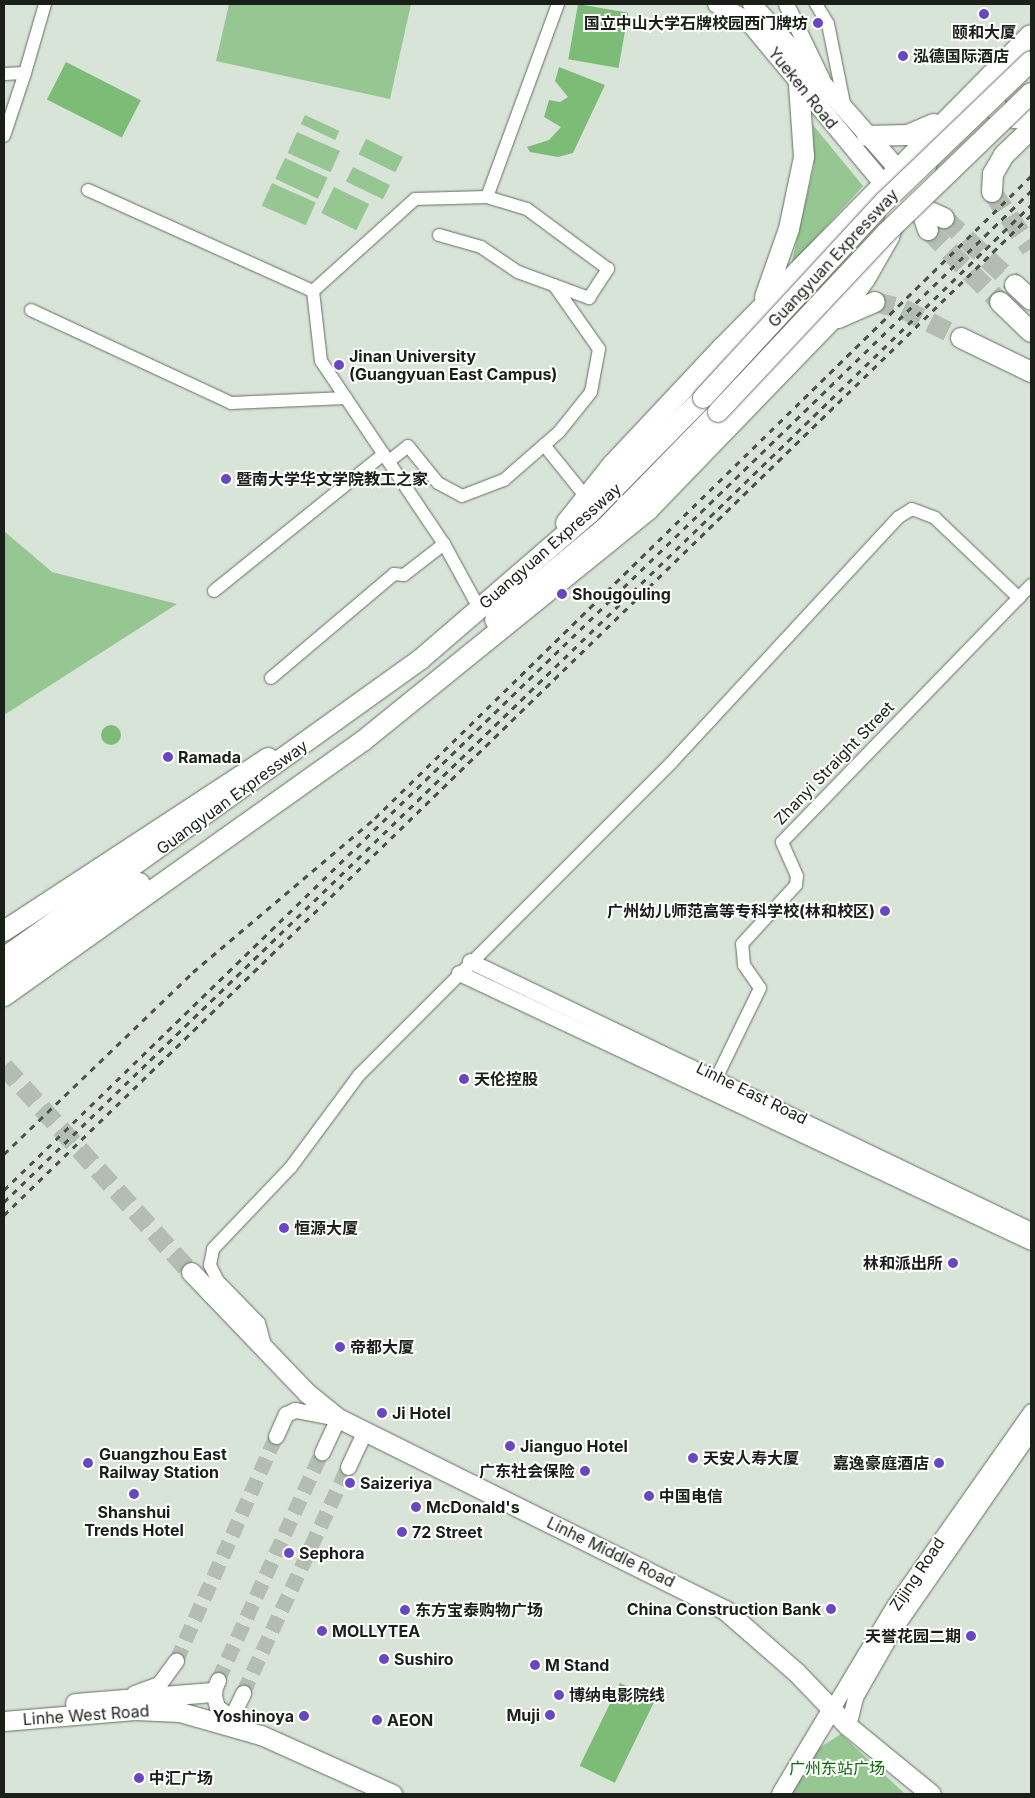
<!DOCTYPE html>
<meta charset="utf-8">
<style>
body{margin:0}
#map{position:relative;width:1035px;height:1798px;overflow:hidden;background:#d9e4d8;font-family:Inter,"Noto Sans SC",sans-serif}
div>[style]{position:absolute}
.green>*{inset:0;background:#96c691;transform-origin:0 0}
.water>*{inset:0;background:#7cbc77;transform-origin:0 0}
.round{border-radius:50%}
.tertiary-tunnel>*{height:15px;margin-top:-7.5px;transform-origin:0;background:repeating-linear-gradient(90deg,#b3bdb2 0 15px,transparent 0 23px)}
.primary-tunnel>*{height:19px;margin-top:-9.5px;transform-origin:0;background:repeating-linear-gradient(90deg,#b3bdb2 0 19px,transparent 0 28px)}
.trunk-tunnel>*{height:20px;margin-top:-10px;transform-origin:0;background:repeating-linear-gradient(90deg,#b3bdb2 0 20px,transparent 0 30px)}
.roads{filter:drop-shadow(0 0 1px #646d63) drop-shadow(0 0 1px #646d63)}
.minor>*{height:12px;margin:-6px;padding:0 6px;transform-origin:6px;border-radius:6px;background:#fff}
.tertiary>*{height:15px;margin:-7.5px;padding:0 7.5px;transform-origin:7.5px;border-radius:7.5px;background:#fff}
.secondary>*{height:18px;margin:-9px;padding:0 9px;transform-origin:9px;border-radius:9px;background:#fff}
.primary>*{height:19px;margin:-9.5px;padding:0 9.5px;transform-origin:9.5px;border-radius:9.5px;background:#fff}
.trunk>*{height:20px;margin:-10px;padding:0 10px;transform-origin:10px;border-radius:10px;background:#fff}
.rail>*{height:3px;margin-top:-1.5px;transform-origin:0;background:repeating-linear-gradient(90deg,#4b514a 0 6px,transparent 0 12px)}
.bridges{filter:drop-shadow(0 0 1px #646d63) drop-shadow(0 0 1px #646d63)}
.trunk-bridge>*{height:20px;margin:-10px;padding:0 10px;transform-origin:10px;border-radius:10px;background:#fff}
.dots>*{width:14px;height:14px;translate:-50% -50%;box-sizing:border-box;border:2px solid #fff;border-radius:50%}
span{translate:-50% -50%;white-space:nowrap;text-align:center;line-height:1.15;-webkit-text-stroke:4px #fff;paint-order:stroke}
.poi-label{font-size:16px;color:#1b1f1a;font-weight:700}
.right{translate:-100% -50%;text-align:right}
.left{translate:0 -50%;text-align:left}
.street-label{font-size:16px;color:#1b1f1a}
.park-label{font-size:16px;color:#0b6908}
.frame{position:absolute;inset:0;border:5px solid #1b1f1a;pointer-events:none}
</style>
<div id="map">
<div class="green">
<div style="clip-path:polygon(229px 4px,411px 4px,390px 99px,216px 61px)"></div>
<div style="left:305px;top:115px;width:38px;height:10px;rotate:25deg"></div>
<div style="clip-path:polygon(813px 125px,863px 186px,791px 265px,814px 166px)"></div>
<div style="left:297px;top:132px;width:47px;height:23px;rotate:24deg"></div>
<div style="left:366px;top:139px;width:41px;height:17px;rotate:26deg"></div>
<div style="left:285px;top:158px;width:47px;height:23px;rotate:25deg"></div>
<div style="left:353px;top:167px;width:41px;height:16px;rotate:26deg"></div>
<div style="left:272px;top:183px;width:48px;height:25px;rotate:24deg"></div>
<div style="left:334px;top:187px;width:39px;height:29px;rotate:26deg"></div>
<div style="clip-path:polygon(4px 531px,52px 572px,177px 604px,4px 715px)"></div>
<div style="clip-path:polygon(841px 1734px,905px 1794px,791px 1794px,811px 1753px)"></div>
</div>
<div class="water">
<div style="left:578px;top:4px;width:51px;height:56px;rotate:10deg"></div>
<div style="left:66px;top:62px;width:84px;height:42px;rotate:27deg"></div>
<div style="clip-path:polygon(559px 67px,605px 85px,573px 153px,558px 157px,530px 152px,527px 147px,549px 140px,561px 127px,544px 117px,549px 100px,560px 102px,568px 97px,555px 81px)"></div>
<div class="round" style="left:101px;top:725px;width:20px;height:20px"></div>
<div style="left:620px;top:1683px;width:39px;height:92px;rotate:26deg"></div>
</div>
<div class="tertiary-tunnel">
<div style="left:176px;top:1661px;width:246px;rotate:-66deg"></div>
<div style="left:218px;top:1680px;width:251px;rotate:-65.5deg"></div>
<div style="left:243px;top:1693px;width:249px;rotate:-65.1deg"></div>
</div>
<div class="primary-tunnel">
<div style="left:4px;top:1066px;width:278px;rotate:47.8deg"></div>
</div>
<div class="trunk-tunnel">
<div style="left:992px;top:192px;width:69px;rotate:55.6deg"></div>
<div style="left:944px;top:218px;width:98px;rotate:43.3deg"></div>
<div style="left:928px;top:230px;width:102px;rotate:45deg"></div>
<div style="left:875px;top:302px;width:29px;rotate:14deg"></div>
<div style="left:903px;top:309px;width:65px;rotate:26.6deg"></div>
</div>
<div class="roads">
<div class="minor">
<div style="left:816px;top:4px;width:23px;rotate:59deg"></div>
<div style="left:828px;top:24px;width:86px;rotate:78.6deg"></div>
<div style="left:25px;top:73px;width:72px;rotate:-73.8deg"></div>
<div style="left:4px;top:74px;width:21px;rotate:-3deg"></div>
<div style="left:25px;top:73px;width:66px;rotate:108.4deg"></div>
<div style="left:88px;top:190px;width:247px;rotate:24.2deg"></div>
<div style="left:313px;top:291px;width:137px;rotate:-42deg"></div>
<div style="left:415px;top:199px;width:72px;rotate:-1.6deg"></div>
<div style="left:487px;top:197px;width:206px;rotate:-69.8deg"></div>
<div style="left:439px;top:235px;width:44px;rotate:15.9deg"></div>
<div style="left:481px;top:247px;width:45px;rotate:34deg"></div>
<div style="left:518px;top:272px;width:76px;rotate:20.1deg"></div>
<div style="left:589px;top:298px;width:35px;rotate:-57deg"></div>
<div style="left:608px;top:269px;width:101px;rotate:-143.5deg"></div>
<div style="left:527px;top:209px;width:42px;rotate:-163.3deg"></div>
<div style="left:313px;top:291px;width:70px;rotate:83.5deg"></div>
<div style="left:321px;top:361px;width:220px;rotate:56.1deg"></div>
<div style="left:444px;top:544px;width:73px;rotate:61.3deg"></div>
<div style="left:31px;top:310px;width:221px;rotate:24.9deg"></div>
<div style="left:231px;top:403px;width:115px;rotate:-2.5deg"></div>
<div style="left:544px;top:445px;width:67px;rotate:51.1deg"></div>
<div style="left:389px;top:461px;width:24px;rotate:-38deg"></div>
<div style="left:408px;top:446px;width:48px;rotate:51deg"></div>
<div style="left:438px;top:483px;width:27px;rotate:28deg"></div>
<div style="left:462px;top:496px;width:45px;rotate:-20.9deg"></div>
<div style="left:504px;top:480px;width:73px;rotate:-41.1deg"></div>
<div style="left:559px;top:432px;width:51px;rotate:-51.3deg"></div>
<div style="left:591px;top:392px;width:44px;rotate:-79.5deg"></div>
<div style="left:599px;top:349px;width:78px;rotate:-125.1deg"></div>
<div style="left:214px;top:591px;width:218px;rotate:-38.9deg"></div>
<div style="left:271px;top:678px;width:161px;rotate:-40.2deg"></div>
<div style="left:394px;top:574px;width:10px;rotate:6deg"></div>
<div style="left:404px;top:575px;width:51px;rotate:-37.8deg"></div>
<div style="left:712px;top:1087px;width:110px;rotate:-64.1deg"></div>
<div style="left:760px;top:988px;width:28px;rotate:-125deg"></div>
<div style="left:744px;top:965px;width:21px;rotate:-95deg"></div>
<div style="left:742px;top:944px;width:80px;rotate:-47.5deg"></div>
<div style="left:796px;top:885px;width:9px;rotate:-84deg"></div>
<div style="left:797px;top:876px;width:37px;rotate:-114deg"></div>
<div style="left:782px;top:842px;width:358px;rotate:-45.9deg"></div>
<div style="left:266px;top:1349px;width:27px;rotate:-105deg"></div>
<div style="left:259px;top:1323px;width:59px;rotate:-134.3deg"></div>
<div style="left:218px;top:1281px;width:18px;rotate:-117deg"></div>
<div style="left:210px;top:1265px;width:16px;rotate:-79deg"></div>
<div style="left:213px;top:1249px;width:113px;rotate:-46.4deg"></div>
<div style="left:291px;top:1167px;width:114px;rotate:-53.5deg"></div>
<div style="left:359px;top:1075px;width:441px;rotate:-45deg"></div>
<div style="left:671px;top:763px;width:335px;rotate:-47.2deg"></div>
<div style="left:899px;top:517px;width:15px;rotate:-32deg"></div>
<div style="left:912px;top:509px;width:25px;rotate:21deg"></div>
<div style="left:935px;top:518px;width:116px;rotate:43.6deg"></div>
</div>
<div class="tertiary">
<div style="left:786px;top:4px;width:83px;rotate:64.4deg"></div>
<div style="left:470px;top:961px;width:622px;rotate:25.62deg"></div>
<div style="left:459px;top:973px;width:632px;rotate:25.19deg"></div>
<div style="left:276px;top:1436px;width:24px;rotate:-66deg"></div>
<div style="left:286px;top:1414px;width:10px;rotate:-24deg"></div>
<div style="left:295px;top:1410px;width:44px;rotate:10.5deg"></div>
<div style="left:338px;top:1418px;width:38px;rotate:115deg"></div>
<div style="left:348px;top:1467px;width:38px;rotate:-65deg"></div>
<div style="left:218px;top:1680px;width:13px;rotate:113deg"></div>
<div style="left:213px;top:1692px;width:16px;rotate:75deg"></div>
<div style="left:217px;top:1707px;width:32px;rotate:35deg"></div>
<div style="left:134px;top:1693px;width:27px;rotate:-20deg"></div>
<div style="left:159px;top:1684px;width:29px;rotate:-54deg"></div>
<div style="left:833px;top:1707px;width:120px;rotate:-59deg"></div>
<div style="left:895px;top:1604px;width:236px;rotate:-54.8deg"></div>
<div style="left:231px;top:1718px;width:28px;rotate:-64deg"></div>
<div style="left:848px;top:1726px;width:30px;rotate:-76deg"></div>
<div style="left:855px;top:1697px;width:78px;rotate:-60.2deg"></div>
<div style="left:894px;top:1629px;width:241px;rotate:-55.3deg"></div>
</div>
<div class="secondary">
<div style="left:717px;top:4px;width:37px;rotate:29deg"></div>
<div style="left:749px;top:22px;width:208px;rotate:50.3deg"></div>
<div style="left:752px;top:4px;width:219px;rotate:48.5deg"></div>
<div style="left:781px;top:1794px;width:101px;rotate:-59.1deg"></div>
</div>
<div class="primary">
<div style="left:191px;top:1272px;width:168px;rotate:46.2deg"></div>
<div style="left:307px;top:1393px;width:40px;rotate:39deg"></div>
<div style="left:338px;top:1418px;width:432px;rotate:26.4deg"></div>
<div style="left:725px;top:1610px;width:94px;rotate:41.1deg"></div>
<div style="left:796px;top:1672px;width:75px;rotate:46.1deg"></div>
<div style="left:848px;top:1726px;width:107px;rotate:39.3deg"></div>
<div style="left:75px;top:1703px;width:138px;rotate:-4.6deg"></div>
<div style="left:4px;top:1721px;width:131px;rotate:-4.8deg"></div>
<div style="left:135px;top:1710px;width:45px;rotate:2.5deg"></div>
<div style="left:180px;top:1712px;width:84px;rotate:15.9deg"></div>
<div style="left:261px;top:1735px;width:144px;rotate:24.2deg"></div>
</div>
<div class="trunk">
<div style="left:993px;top:83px;width:27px;rotate:84deg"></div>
<div style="left:996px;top:110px;width:21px;rotate:23deg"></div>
<div style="left:1015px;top:118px;width:16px;rotate:-4deg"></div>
<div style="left:867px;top:136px;width:41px;rotate:-1.4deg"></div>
<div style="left:908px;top:135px;width:28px;rotate:-23deg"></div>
<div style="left:992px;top:192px;width:18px;rotate:-87deg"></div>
<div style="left:993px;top:174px;width:22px;rotate:-60deg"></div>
<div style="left:1004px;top:155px;width:37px;rotate:-44deg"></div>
<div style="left:912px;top:204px;width:35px;rotate:24deg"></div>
<div style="left:928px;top:230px;width:34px;rotate:-109deg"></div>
<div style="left:917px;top:198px;width:44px;rotate:-74.1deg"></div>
<div style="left:1015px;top:285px;width:22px;rotate:43deg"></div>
<div style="left:765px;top:297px;width:72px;rotate:-70.6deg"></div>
<div style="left:789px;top:229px;width:74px;rotate:-78.2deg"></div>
<div style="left:804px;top:157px;width:71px;rotate:-94deg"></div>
<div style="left:1000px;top:302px;width:43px;rotate:44.1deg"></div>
<div style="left:838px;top:318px;width:40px;rotate:-23.4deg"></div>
<div style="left:961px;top:338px;width:78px;rotate:25.9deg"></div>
<div style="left:566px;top:523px;width:75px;rotate:-51.5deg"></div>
<div style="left:613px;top:464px;width:161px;rotate:-46.8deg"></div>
<div style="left:723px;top:347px;width:438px;rotate:-45.4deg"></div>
<div style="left:495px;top:620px;width:142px;rotate:-39.9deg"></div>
<div style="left:604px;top:529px;width:163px;rotate:-45.7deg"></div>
<div style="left:4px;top:931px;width:316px;rotate:-33.2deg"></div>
<div style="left:4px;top:958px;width:513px;rotate:-35.64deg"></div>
<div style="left:421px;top:659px;width:223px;rotate:-40.8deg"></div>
<div style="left:590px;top:513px;width:161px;rotate:-45.5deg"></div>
<div style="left:4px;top:977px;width:165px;rotate:-34.7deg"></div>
<div style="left:4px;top:996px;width:440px;rotate:-35.4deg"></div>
<div style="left:363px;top:741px;width:367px;rotate:-39deg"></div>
<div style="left:648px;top:510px;width:285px;rotate:-46deg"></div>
<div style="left:846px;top:305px;width:32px;rotate:-54deg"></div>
<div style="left:865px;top:279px;width:48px;rotate:-60.3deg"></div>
<div style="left:889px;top:237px;width:37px;rotate:-71deg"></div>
<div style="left:901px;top:202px;width:34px;rotate:-97deg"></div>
</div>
</div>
<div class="rail">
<div style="left:4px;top:1154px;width:262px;rotate:-43.9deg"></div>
<div style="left:193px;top:972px;width:238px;rotate:-40.2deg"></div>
<div style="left:375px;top:818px;width:918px;rotate:-44.38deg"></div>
<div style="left:4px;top:1190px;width:1433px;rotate:-44.21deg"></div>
<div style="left:4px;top:1202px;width:1431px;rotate:-44.15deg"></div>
<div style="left:4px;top:1215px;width:1433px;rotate:-44.24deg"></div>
</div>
<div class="bridges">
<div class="trunk-bridge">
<div style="left:703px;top:398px;width:268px;rotate:-47.3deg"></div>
<div style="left:885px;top:201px;width:202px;rotate:-43.8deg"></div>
<div style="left:718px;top:412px;width:244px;rotate:-46.8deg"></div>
<div style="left:885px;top:234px;width:203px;rotate:-44deg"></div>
</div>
</div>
<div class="dots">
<div style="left:984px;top:14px;background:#6848c1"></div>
<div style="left:818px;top:23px;background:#6848c1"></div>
<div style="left:903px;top:56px;background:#6848c1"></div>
<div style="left:339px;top:365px;background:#6848c1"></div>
<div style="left:226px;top:479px;background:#6848c1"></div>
<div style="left:562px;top:594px;background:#6848c1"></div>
<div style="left:168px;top:757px;background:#6848c1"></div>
<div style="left:885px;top:911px;background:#6848c1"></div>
<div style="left:464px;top:1079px;background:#6848c1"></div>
<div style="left:284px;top:1228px;background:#6848c1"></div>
<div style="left:953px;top:1263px;background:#6848c1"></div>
<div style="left:340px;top:1347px;background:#6848c1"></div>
<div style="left:382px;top:1413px;background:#6848c1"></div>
<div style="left:510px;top:1446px;background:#6848c1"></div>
<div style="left:693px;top:1458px;background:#6848c1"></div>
<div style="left:88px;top:1463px;background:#6848c1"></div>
<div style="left:939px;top:1463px;background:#6848c1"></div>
<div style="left:585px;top:1471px;background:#6848c1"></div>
<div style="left:350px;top:1483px;background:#6848c1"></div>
<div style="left:134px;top:1494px;background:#6848c1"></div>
<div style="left:649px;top:1496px;background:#6848c1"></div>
<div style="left:416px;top:1507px;background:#6848c1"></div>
<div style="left:402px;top:1532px;background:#6848c1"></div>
<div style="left:289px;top:1553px;background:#6848c1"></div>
<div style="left:831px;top:1609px;background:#6848c1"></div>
<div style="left:405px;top:1610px;background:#6848c1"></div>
<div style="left:322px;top:1631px;background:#6848c1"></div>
<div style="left:971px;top:1636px;background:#6848c1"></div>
<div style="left:384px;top:1659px;background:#6848c1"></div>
<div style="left:535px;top:1665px;background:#6848c1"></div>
<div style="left:559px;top:1695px;background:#6848c1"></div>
<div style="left:550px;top:1715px;background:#6848c1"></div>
<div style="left:304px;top:1716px;background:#6848c1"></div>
<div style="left:377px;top:1720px;background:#6848c1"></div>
<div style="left:139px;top:1778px;background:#6848c1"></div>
</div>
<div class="poi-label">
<span class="right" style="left:808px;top:23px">国立中山大学石牌校园西门牌坊</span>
<span style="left:984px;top:32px">颐和大厦</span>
<span class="left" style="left:913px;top:56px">泓德国际酒店</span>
<span class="left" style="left:349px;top:365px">Jinan University<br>(Guangyuan East Campus)</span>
<span class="left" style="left:236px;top:479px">暨南大学华文学院教工之家</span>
<span class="left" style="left:572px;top:594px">Shougouling</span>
<span class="left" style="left:178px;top:757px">Ramada</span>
<span class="right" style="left:875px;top:911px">广州幼儿师范高等专科学校(林和校区)</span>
<span class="left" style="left:474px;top:1079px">天伦控股</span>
<span class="left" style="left:294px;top:1228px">恒源大厦</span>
<span class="right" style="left:943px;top:1263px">林和派出所</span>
<span class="left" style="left:350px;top:1347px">帝都大厦</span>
<span class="left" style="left:392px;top:1413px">Ji Hotel</span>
<span class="left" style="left:520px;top:1446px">Jianguo Hotel</span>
<span class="left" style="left:99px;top:1463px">Guangzhou East<br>Railway Station</span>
<span class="left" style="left:703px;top:1458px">天安人寿大厦</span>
<span class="right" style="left:929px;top:1463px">嘉逸豪庭酒店</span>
<span class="right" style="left:575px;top:1471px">广东社会保险</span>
<span class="left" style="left:360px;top:1483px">Saizeriya</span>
<span class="left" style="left:659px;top:1496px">中国电信</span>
<span class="left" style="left:426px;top:1507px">McDonald's</span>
<span style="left:134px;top:1521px">Shanshui<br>Trends Hotel</span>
<span class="left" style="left:412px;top:1532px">72 Street</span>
<span class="left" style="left:299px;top:1553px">Sephora</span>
<span class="right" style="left:821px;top:1609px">China Construction Bank</span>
<span class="left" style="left:415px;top:1610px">东方宝泰购物广场</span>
<span class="left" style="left:332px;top:1631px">MOLLYTEA</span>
<span class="right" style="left:961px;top:1636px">天誉花园二期</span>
<span class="left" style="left:394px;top:1659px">Sushiro</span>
<span class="left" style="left:545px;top:1665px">M Stand</span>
<span class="left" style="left:569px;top:1695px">博纳电影院线</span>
<span class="right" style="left:540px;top:1715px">Muji</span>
<span class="right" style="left:294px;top:1716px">Yoshinoya</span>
<span class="left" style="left:387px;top:1720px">AEON</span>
<span class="left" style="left:149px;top:1778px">中汇广场</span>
</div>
<div class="street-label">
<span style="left:803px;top:88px;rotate:51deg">Yueken Road</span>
<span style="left:833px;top:258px;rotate:-47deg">Guangyuan Expressway</span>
<span style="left:550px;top:546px;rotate:-41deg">Guangyuan Expressway</span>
<span style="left:834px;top:763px;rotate:-46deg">Zhanyi Straight Street</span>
<span style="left:232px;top:797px;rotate:-36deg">Guangyuan Expressway</span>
<span style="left:752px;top:1093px;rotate:26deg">Linhe East Road</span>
<span style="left:611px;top:1552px;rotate:26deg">Linhe Middle Road</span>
<span style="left:917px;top:1574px;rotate:-56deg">Zijing Road</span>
<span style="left:86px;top:1715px;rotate:-4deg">Linhe West Road</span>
</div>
<div class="park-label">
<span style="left:837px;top:1768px">广州东站广场</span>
</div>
<div class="frame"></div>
</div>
